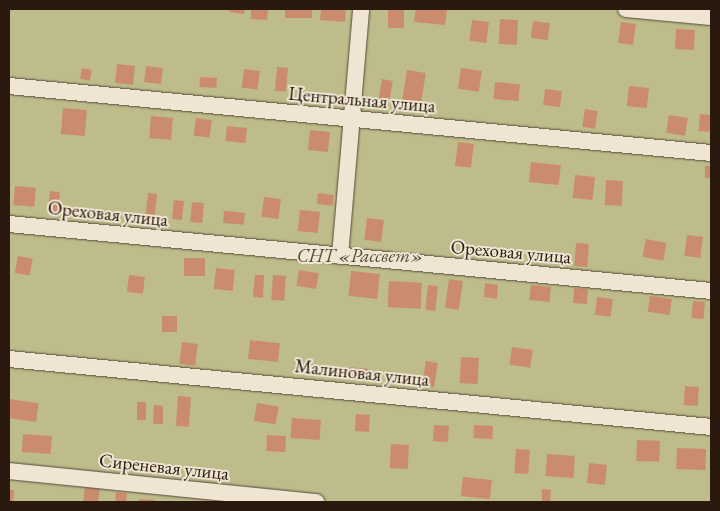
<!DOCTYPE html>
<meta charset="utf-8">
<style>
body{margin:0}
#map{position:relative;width:720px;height:511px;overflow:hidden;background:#e6d7ba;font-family:"EB Garamond",serif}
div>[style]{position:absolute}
.green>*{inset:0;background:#bdbc8a;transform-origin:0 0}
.building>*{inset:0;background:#cb8c6d;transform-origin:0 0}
.roads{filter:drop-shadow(0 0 1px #584839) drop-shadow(0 0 1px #584839)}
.street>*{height:16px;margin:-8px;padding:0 8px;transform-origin:8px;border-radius:8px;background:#efe5d2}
span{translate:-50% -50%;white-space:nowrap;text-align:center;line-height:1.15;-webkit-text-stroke:4px #efe5d2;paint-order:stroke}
.street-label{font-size:19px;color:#29190e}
.park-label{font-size:19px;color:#554a33;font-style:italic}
.frame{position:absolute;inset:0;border:10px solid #29190e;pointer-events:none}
</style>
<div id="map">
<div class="green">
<div style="left:9px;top:9px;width:702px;height:493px"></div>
</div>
<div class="building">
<div style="clip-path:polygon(230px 9px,245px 9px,244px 14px,229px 12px)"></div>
<div style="clip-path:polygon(251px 9px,268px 9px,267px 20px,251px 19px)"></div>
<div style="left:285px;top:9px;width:27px;height:9px"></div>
<div style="clip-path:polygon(321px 9px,346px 9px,345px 22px,320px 20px)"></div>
<div style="left:388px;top:9px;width:16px;height:19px"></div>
<div style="clip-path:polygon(416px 9px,447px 10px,445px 25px,414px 22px)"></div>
<div style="left:500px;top:19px;width:18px;height:25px;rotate:3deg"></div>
<div style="left:472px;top:20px;width:17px;height:21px;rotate:7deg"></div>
<div style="left:533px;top:21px;width:17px;height:17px;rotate:7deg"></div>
<div style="left:621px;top:22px;width:15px;height:21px;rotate:8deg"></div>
<div style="left:676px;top:29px;width:19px;height:20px;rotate:3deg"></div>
<div style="left:117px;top:64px;width:18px;height:19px;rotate:6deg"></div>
<div style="left:146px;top:66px;width:17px;height:16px;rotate:7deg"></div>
<div style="left:277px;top:67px;width:11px;height:24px;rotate:5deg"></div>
<div style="left:82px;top:68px;width:10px;height:11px;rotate:11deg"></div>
<div style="left:461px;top:68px;width:21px;height:21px;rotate:8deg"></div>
<div style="left:244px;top:69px;width:16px;height:19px;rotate:7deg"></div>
<div style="left:407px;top:70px;width:19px;height:38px;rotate:9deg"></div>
<div style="left:200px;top:77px;width:17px;height:10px;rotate:3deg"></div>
<div style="left:382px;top:79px;width:11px;height:19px;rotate:10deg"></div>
<div style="left:495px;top:82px;width:25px;height:17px;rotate:5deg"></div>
<div style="left:629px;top:86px;width:20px;height:20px;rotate:6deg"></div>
<div style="left:545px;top:89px;width:17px;height:16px;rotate:7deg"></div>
<div style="left:63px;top:108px;width:24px;height:26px;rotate:5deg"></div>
<div style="left:585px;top:109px;width:13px;height:18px;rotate:9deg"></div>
<div style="left:700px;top:114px;width:11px;height:17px;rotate:5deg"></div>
<div style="left:669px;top:115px;width:19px;height:18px;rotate:9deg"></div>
<div style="left:151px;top:116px;width:22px;height:22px;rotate:5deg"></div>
<div style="left:196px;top:118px;width:16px;height:18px;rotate:7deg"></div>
<div style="left:227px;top:126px;width:20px;height:15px;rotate:6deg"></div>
<div style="left:310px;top:130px;width:20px;height:20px;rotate:6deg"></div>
<div style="left:458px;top:142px;width:16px;height:24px;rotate:7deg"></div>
<div style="left:531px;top:162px;width:30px;height:20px;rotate:6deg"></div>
<div style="left:705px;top:166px;width:6px;height:12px"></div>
<div style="left:575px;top:175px;width:20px;height:23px;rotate:6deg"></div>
<div style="left:606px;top:180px;width:17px;height:25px;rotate:3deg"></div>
<div style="left:15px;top:186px;width:21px;height:19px;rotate:5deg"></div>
<div style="left:50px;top:191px;width:10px;height:21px;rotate:6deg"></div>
<div style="left:148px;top:193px;width:9px;height:23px;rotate:6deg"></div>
<div style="left:318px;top:193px;width:16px;height:11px;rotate:7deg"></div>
<div style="left:264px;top:197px;width:17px;height:20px;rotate:7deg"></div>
<div style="left:174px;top:200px;width:10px;height:19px;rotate:6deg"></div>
<div style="left:192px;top:202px;width:12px;height:20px;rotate:5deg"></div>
<div style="left:300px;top:210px;width:20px;height:21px;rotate:6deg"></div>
<div style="left:224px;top:211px;width:21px;height:12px;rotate:5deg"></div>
<div style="left:367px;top:218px;width:17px;height:22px;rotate:7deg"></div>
<div style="left:687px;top:235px;width:16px;height:21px;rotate:7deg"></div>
<div style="left:646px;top:239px;width:21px;height:18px;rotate:11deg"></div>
<div style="left:576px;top:243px;width:13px;height:23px;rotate:4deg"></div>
<div style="left:18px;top:256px;width:15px;height:17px;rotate:11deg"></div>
<div style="left:184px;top:258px;width:21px;height:18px"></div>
<div style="left:216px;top:268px;width:19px;height:21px;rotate:6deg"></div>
<div style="left:299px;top:270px;width:20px;height:16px;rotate:9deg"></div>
<div style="left:351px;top:271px;width:29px;height:25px;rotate:6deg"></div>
<div style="left:129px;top:275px;width:16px;height:17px;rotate:7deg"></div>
<div style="clip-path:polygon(255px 275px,264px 275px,263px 298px,253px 297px)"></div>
<div style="left:273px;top:275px;width:13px;height:25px;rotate:4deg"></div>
<div style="left:449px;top:279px;width:14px;height:29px;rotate:8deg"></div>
<div style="left:389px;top:281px;width:33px;height:26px;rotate:3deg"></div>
<div style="clip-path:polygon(485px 283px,498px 285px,497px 299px,484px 297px)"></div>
<div style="left:428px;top:285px;width:10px;height:25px;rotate:6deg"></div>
<div style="left:531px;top:285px;width:20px;height:15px;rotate:6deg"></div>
<div style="left:574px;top:288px;width:14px;height:15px;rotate:4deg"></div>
<div style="left:650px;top:296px;width:22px;height:16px;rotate:8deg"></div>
<div style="left:597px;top:297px;width:16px;height:18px;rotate:7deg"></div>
<div style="left:693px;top:301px;width:12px;height:17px;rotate:5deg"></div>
<div style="left:162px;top:316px;width:15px;height:16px"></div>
<div style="left:250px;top:340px;width:30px;height:19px;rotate:6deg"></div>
<div style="left:182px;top:342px;width:16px;height:22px;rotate:7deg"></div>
<div style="left:512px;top:347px;width:21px;height:18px;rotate:8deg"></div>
<div style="left:461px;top:357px;width:18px;height:26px;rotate:3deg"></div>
<div style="left:426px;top:361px;width:12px;height:25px;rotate:9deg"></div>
<div style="left:347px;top:367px;width:23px;height:11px;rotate:5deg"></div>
<div style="left:685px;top:386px;width:14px;height:19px;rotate:4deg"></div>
<div style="left:178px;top:396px;width:13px;height:30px;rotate:4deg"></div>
<div style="left:9px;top:399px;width:30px;height:19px;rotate:8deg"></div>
<div style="left:137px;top:402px;width:9px;height:18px"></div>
<div style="left:257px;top:403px;width:22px;height:18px;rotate:10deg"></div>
<div style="clip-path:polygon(154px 405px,163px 406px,163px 424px,153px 424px)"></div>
<div style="left:356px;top:414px;width:14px;height:17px;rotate:4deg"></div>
<div style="left:292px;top:418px;width:29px;height:20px;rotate:4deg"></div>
<div style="left:434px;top:425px;width:15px;height:16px;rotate:4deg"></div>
<div style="left:474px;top:425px;width:19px;height:13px;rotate:3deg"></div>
<div style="left:23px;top:434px;width:29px;height:18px;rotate:4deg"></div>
<div style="left:267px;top:435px;width:19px;height:16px;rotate:3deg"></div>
<div style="left:637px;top:440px;width:23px;height:21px;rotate:2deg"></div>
<div style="left:391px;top:444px;width:18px;height:24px;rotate:3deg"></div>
<div style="left:677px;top:448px;width:29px;height:21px;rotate:2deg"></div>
<div style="left:516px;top:449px;width:14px;height:24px;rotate:4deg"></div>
<div style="left:547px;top:454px;width:28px;height:22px;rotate:4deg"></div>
<div style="left:589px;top:463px;width:18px;height:20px;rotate:6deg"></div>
<div style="left:463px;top:477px;width:29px;height:19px;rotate:6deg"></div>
<div style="clip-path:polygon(85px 487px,100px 489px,98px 502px,83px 502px)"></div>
<div style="clip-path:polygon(542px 489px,551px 490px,550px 502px,542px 502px)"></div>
<div style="clip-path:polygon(9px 490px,14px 490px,13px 502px,9px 502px)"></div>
<div style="left:116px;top:492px;width:11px;height:10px;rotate:5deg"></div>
<div style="clip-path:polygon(139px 499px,155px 500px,155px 502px,139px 502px)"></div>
</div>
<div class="roads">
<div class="street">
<div style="left:626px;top:9px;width:85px;rotate:5.4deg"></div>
<div style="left:9px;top:86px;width:705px;rotate:5.45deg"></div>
<div style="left:9px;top:224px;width:705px;rotate:5.45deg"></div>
<div style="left:340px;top:256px;width:248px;rotate:-85.1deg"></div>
<div style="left:9px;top:359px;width:705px;rotate:5.53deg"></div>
<div style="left:9px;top:471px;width:309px;rotate:5.8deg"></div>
</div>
</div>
<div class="street-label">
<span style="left:362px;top:100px;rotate:5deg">Центральная улица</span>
<span style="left:108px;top:214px;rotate:6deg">Ореховая улица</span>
<span style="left:511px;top:252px;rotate:5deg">Ореховая улица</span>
<span style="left:362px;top:373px;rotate:6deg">Малиновая улица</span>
<span style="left:164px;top:467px;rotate:6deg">Сиреневая улица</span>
</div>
<div class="park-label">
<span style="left:360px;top:256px">СНТ «Рассвет»</span>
</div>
<div class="frame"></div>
</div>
